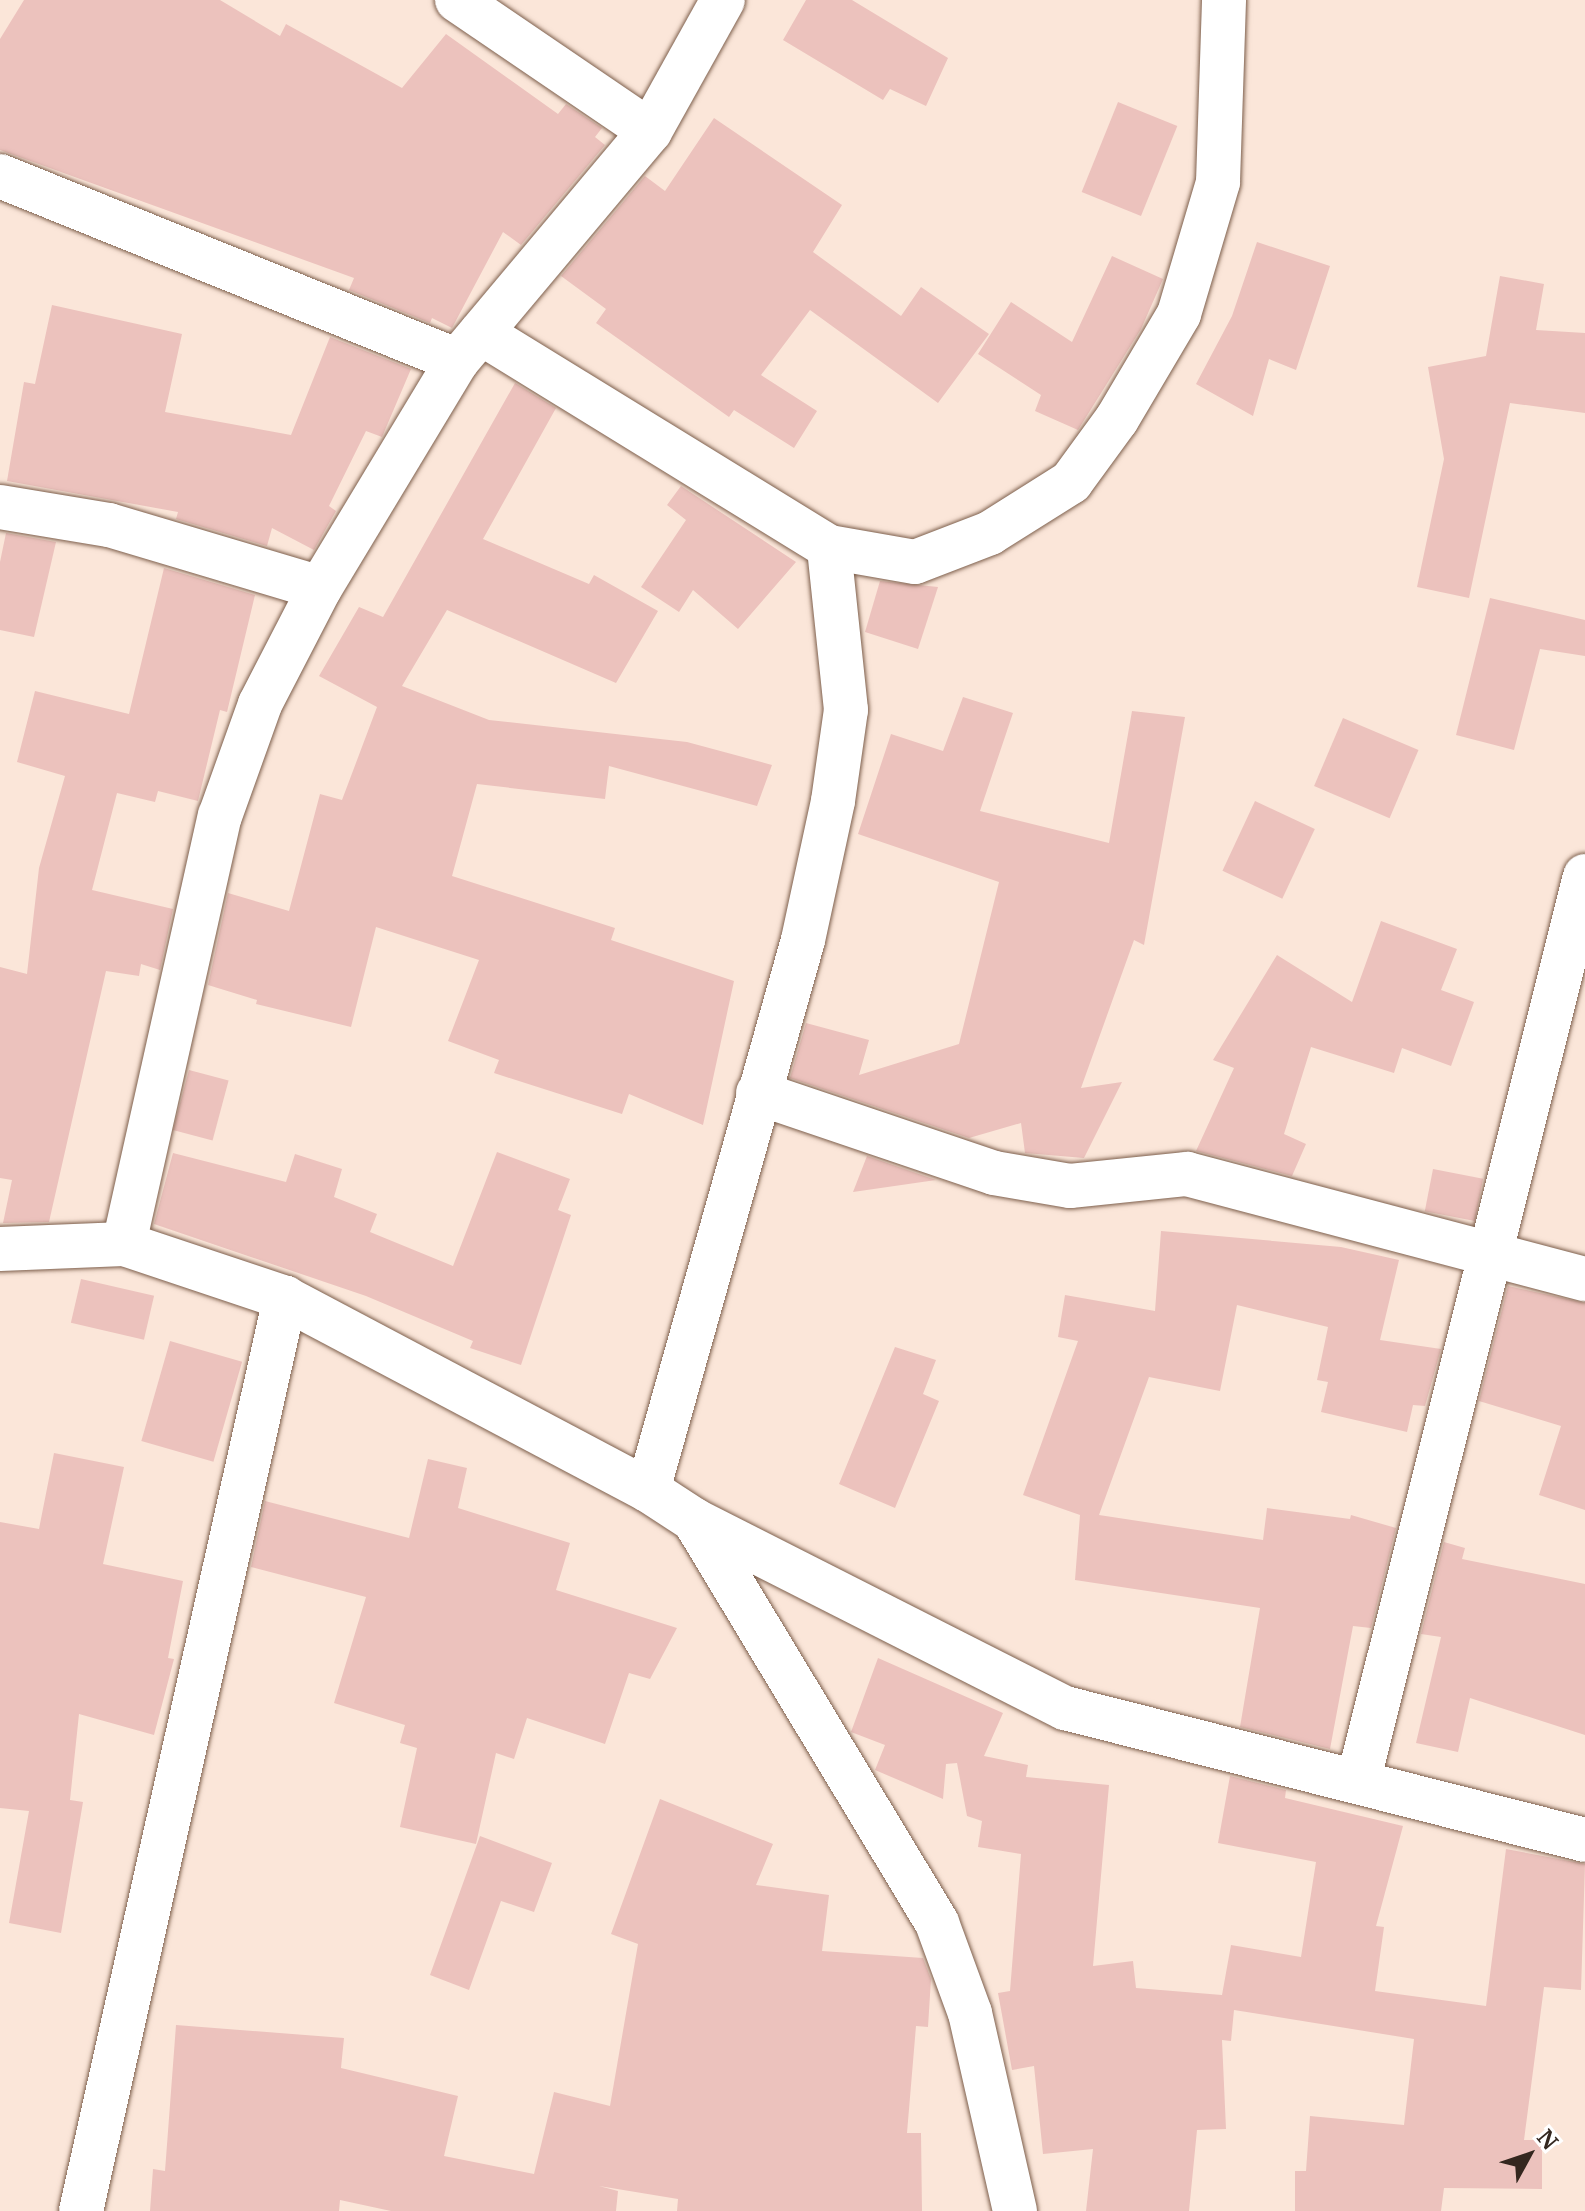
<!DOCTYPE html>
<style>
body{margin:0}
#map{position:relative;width:1585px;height:2211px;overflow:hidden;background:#fbe6d9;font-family:Merriweather,serif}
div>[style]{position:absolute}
.building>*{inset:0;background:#ecc2bd;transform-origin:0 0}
.roads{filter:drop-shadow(0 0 2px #7d5f4c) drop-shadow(0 0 2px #7d5f4c)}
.minor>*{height:44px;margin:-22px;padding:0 22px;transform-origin:22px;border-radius:22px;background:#fff}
span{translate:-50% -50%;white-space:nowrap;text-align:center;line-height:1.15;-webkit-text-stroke:6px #fff;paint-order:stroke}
.north{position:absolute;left:1489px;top:2115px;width:80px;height:80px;-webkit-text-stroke:6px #fff;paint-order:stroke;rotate:50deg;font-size:22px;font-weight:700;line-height:32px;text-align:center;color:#34271f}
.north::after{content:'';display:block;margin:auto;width:28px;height:36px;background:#34271f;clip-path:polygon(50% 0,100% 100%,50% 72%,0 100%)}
</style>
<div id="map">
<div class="building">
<div style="clip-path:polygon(24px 0,220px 0,280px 36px,286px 24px,402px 88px,446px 34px,558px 114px,566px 104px,602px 128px,595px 137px,605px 145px,521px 245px,503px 232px,452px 328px,432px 318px,430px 323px,349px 290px,354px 278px,0 150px,0 39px)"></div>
<div style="clip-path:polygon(806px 0,852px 0,948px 58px,926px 106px,890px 89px,883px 100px,783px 40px)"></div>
<div style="left:1118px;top:102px;width:64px;height:97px;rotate:22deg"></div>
<div style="clip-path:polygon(714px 118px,842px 205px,813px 252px,901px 316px,921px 287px,989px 334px,938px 403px,810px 310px,761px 375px,817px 411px,794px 448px,734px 410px,729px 417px,596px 323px,606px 309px,561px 276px,645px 176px,665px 191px)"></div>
<div style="clip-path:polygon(1257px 242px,1330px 266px,1296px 370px,1269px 359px,1253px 416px,1196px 384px,1232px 316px)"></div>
<div style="clip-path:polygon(1112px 256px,1163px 279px,1141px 329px,1078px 430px,1035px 411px,1041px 395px,978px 354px,1011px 302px,1072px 342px)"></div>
<div style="clip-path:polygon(1500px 276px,1544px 284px,1536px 330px,1585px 333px,1585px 413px,1510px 403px,1469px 598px,1417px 587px,1444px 459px,1428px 367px,1486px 356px)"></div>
<div style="clip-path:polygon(52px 305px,182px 334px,165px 412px,291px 435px,330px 337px,411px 369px,382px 437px,366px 431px,329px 506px,336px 511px,314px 550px,272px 528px,267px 546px,176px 519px,178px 512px,7px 481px,24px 382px,35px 384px)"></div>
<div style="clip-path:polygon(515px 383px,556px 408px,483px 539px,589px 584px,594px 575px,658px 611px,616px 683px,447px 610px,402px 686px,489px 720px,687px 742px,772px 765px,757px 806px,609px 766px,605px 799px,477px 784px,452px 876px,615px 928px,611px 940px,734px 981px,703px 1125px,629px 1094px,622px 1114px,494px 1073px,499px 1060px,448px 1041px,479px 960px,376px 927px,351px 1027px,256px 1004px,257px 1000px,208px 985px,228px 893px,289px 911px,320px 794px,342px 800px,377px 707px,319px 676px,359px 607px,383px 617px)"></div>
<div style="clip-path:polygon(681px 486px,796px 562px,738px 629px,693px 590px,679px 612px,641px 587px,686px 520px,667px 505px)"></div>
<div style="clip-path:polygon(6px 533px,56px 542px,34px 637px,0 630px,0 562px)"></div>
<div style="clip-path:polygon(164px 568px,255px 595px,227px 712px,220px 710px,198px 801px,158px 791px,155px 802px,117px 793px,92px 890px,173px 909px,160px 970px,141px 964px,139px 976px,106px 971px,49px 1222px,3px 1223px,12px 1180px,0 1178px,0 967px,27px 974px,39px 868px,65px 776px,17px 762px,35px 691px,129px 714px)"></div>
<div style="clip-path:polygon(880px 581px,938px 587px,918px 649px,865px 632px)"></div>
<div style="clip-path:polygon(1490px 598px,1585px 620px,1585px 656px,1540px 649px,1514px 750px,1456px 735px)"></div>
<div style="clip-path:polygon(963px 697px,1013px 713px,980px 811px,1109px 843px,1132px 711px,1185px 717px,1144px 945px,1134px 940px,1081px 1088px,1122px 1082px,1084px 1158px,1025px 1153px,1021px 1123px,969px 1138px,790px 1078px,806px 1023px,869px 1040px,859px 1075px,959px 1044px,999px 882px,858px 834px,891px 734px,943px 751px)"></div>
<div style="left:1343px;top:718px;width:82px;height:74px;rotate:23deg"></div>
<div style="left:1255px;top:801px;width:66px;height:77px;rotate:25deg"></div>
<div style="clip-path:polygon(1381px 921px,1457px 949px,1441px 990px,1474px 1002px,1451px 1066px,1402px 1048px,1394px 1073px,1311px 1047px,1284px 1134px,1306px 1144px,1292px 1176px,1196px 1151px,1234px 1068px,1213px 1060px,1277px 955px,1352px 1002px)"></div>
<div style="left:189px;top:1070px;width:41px;height:62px;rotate:15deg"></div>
<div style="clip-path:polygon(497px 1152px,570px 1179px,558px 1210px,571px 1215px,521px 1365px,470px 1348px,473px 1341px,366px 1296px,154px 1224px,173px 1153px,286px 1182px,295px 1154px,342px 1169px,334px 1197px,377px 1214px,370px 1232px,453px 1266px)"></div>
<div style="clip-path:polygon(867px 1156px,936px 1180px,853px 1192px)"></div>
<div style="left:1433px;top:1169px;width:51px;height:43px;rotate:11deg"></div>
<div style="clip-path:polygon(1161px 1231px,1341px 1247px,1399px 1260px,1380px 1340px,1441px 1349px,1425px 1406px,1413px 1405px,1407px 1432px,1321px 1412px,1328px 1382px,1317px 1380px,1328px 1327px,1237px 1305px,1220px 1391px,1149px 1377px,1099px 1515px,1263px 1540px,1267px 1508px,1350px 1519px,1351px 1515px,1396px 1528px,1371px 1628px,1353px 1626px,1330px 1749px,1240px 1727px,1260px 1608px,1075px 1580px,1080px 1515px,1023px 1495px,1078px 1341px,1058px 1337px,1065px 1295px,1155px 1311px)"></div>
<div style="left:81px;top:1279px;width:75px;height:45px;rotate:13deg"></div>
<div style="clip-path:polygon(1508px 1286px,1585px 1303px,1585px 1510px,1539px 1495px,1561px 1426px,1479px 1401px)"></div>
<div style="left:170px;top:1341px;width:75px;height:104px;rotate:16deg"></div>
<div style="clip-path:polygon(895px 1347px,936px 1360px,923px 1394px,939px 1401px,895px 1508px,839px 1484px)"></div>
<div style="clip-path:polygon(54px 1453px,124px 1467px,103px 1564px,183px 1581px,168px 1658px,174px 1659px,154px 1735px,79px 1714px,70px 1800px,83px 1802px,61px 1933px,9px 1923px,29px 1811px,0 1808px,0 1522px,39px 1529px)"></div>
<div style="clip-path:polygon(428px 1459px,467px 1468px,458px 1508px,570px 1543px,556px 1590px,677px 1628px,650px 1679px,629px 1673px,605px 1744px,527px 1718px,514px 1759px,496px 1753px,476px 1844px,400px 1827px,417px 1748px,400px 1743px,405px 1725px,334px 1703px,366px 1597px,251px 1567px,265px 1501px,409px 1538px)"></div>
<div style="clip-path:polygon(1444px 1542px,1465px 1548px,1462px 1559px,1585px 1584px,1585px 1735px,1470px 1698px,1458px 1752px,1416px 1743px,1441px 1637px,1421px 1634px)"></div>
<div style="clip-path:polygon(878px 1658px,1003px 1713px,984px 1756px,1028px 1765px,1026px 1777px,1109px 1785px,1093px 1966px,1133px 1961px,1136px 1988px,1222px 1995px,1231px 1945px,1301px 1957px,1316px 1862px,1218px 1843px,1230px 1776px,1286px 1790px,1285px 1798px,1403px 1826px,1376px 1926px,1384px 1927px,1375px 1991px,1486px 2006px,1506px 1849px,1585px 1864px,1581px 1990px,1544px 1987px,1524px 2140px,1542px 2140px,1542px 2189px,1444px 2188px,1441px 2211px,1295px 2211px,1295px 2171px,1306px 2171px,1310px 2116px,1404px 2125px,1414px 2039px,1234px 2010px,1231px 2041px,1222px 2040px,1226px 2129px,1197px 2130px,1189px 2211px,1086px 2211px,1093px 2149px,1043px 2154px,1034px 2066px,1012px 2070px,998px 1993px,1010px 1991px,1021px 1854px,978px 1847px,982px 1821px,967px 1816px,957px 1763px,946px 1764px,943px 1799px,875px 1770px,885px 1745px,851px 1732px)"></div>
<div style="clip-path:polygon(660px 1799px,773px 1844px,756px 1885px,829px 1895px,822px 1951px,923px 1958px,931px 1979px,928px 2027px,916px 2026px,907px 2133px,921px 2133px,922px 2211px,677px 2211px,678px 2199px,599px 2186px,618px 2191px,616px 2211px,391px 2211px,340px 2200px,339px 2211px,150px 2211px,153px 2169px,165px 2171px,176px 2025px,344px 2038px,341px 2068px,458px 2096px,444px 2156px,534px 2174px,554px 2092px,610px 2106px,638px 1944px,611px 1934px)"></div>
<div style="clip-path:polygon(480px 1836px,552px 1863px,534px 1912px,501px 1901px,469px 1990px,430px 1975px)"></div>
</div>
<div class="roads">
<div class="minor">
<div style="left:457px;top:0;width:233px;rotate:34.2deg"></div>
<div style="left:0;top:176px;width:493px;rotate:22deg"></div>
<div style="left:481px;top:333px;width:409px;rotate:31.6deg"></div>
<div style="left:829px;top:547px;width:87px;rotate:9.9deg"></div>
<div style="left:915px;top:562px;width:80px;rotate:-21.1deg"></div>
<div style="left:990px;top:533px;width:96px;rotate:-32.2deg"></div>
<div style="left:1071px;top:482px;width:78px;rotate:-53.9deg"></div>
<div style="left:1117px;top:419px;width:122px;rotate:-59.4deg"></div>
<div style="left:1179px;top:314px;width:138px;rotate:-73.5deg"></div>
<div style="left:1218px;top:182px;width:182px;rotate:-88.1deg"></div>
<div style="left:0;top:507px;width:110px;rotate:9.4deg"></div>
<div style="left:109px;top:525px;width:220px;rotate:16.6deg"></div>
<div style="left:758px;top:1093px;width:249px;rotate:18.7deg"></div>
<div style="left:994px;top:1173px;width:77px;rotate:9.7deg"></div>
<div style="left:1070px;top:1186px;width:118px;rotate:-5.9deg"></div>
<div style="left:1187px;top:1174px;width:412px;rotate:14.8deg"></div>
<div style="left:124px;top:1244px;width:439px;rotate:-77.4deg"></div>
<div style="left:220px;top:816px;width:119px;rotate:-70.3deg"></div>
<div style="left:260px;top:704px;width:131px;rotate:-62.7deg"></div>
<div style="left:320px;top:588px;width:265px;rotate:-58.9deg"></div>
<div style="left:457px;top:361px;width:300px;rotate:-50deg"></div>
<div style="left:650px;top:131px;width:150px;rotate:-60.9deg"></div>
<div style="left:0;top:1249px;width:124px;rotate:-2.3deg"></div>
<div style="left:124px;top:1244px;width:170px;rotate:18.5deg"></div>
<div style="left:285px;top:1298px;width:411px;rotate:27.9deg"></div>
<div style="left:648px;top:1490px;width:55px;rotate:33.1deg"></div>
<div style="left:694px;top:1520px;width:416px;rotate:26.9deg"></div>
<div style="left:1065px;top:1708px;width:536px;rotate:14.24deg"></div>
<div style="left:648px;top:1490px;width:571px;rotate:-74.26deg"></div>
<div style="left:803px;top:940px;width:142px;rotate:-77.8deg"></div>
<div style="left:833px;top:801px;width:92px;rotate:-81.9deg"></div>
<div style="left:846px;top:710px;width:164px;rotate:-96deg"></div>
<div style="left:694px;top:1520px;width:471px;rotate:58.9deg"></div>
<div style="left:937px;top:1923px;width:96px;rotate:69.9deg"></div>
<div style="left:970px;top:2013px;width:203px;rotate:77.2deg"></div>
<div style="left:1358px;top:1782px;width:934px;rotate:-75.93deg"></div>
<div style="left:81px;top:2211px;width:936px;rotate:-77.4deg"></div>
</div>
</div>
<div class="north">N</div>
</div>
